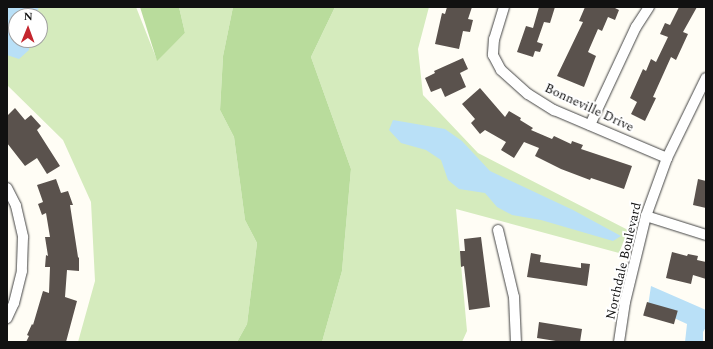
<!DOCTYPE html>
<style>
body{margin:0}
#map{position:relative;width:713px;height:349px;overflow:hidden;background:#fffdf5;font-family:Spectral,serif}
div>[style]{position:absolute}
.green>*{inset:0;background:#d5ebbd}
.forest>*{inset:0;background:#b9dc9c}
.water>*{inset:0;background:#b9e0f7}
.building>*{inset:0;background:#5a524d;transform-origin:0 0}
.roads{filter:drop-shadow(0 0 1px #444) drop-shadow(0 0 1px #444)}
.minor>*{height:10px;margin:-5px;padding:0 5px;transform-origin:5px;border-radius:5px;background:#fff}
span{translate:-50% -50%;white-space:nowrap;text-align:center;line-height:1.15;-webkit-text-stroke:4px #fff;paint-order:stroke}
.street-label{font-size:13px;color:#111}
.frame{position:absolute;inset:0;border:8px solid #111;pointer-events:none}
.north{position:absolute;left:8px;top:8px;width:40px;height:40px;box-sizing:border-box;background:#fff;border:1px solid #a0a0a0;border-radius:50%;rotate:1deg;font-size:11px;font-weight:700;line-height:16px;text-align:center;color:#111}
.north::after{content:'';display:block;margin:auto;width:14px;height:18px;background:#c4262e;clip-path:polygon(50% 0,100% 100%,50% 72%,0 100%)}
</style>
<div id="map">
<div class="green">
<div style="clip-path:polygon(evenodd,7px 7px,136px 7px,157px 60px,185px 33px,179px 7px,233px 7px,223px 56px,220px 110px,234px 137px,245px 220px,257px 243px,247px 324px,237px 342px,78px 342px,95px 281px,91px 202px,63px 140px,7px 85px,7px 7px,16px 16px,40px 16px,40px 40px,16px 40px,16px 16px)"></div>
<div style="clip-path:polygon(335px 7px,429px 7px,418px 49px,423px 95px,478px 153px,628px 230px,619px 253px,456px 209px,467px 331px,462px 342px,322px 342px,342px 271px,351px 169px,311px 57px)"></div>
</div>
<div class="forest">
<div style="clip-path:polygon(140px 7px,179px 7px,185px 33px,157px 61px)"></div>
<div style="clip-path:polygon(233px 7px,335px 7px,311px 57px,351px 169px,342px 271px,322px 342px,237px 342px,247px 324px,257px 243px,245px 220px,234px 137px,220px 110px,223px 56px)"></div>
</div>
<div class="water">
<div style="clip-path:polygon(7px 7px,39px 7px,35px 16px,16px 16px,16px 40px,29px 40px,29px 50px,19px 59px,7px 55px)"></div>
<div style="clip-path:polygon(393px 120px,445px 129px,462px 141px,490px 171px,573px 210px,621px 236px,613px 241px,541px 220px,512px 215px,497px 207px,485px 193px,459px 189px,448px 180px,441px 160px,426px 150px,401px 143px,389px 130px)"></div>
<div style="clip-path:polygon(651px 286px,706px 310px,706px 327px,703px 332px,703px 342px,685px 342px,687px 324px,648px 306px)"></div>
</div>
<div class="building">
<div style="clip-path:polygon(447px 7px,472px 7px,468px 19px,473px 20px,470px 32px,463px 31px,459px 49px,435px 44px,442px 13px,445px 14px)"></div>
<div style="clip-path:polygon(539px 7px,555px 7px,550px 23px,544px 22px,537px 42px,543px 44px,540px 52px,535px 51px,533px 57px,517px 52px,526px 26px,533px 28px)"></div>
<div style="clip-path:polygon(585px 7px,613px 7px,619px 10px,615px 20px,608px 17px,602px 31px,598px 29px,588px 52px,596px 56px,584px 87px,557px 76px,583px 22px,579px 21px)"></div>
<div style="clip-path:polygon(679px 7px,697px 7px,683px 32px,688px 34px,676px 60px,671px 57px,653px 97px,656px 98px,645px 121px,631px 114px,637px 102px,630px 98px,643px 69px,646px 71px,651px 59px,656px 62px,668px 37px,660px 34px,665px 23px,670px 25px)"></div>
<div style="clip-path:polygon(463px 58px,468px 69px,460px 73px,466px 87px,445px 97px,441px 88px,431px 92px,425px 78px,435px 73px,434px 71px)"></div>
<div style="clip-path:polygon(480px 88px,505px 117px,509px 111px,521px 118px,520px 120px,533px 128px,531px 130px,552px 139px,554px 136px,571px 144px,572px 141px,583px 145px,581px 149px,632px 166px,624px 189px,591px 178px,590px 180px,561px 169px,535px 156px,539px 148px,524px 142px,514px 158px,501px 150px,506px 142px,485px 130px,480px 134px,471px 123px,475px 119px,462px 104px)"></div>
<div style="clip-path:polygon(15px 108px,25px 120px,31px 115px,41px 126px,37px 130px,60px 166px,47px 174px,37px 158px,25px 166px,7px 143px,7px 116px)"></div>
<div style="clip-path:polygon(56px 179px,61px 193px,68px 191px,73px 205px,70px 205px,78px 257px,79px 258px,79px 271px,67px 270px,65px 297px,77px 301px,66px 342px,26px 342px,29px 336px,27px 335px,32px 324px,33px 325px,43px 291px,49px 293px,50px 267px,45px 267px,46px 255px,48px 256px,45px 237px,50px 237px,46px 213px,42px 215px,38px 204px,43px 202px,37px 185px)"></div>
<div style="clip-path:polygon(698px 179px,706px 181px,706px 208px,693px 205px)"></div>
<div style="clip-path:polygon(481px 237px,490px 307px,469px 310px,464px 266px,461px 267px,460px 251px,465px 251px,464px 239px)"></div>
<div style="clip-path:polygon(672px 252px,687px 256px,688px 254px,698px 256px,697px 260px,706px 262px,706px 279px,693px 275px,691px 284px,666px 278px)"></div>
<div style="clip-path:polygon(531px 253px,541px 255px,540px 262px,581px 268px,581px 263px,590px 264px,587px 286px,527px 277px)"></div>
<div style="left:647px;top:302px;width:32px;height:14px;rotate:16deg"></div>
<div style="clip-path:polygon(539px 322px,582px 329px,580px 342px,562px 342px,537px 338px)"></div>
</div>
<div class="roads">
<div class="minor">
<div style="left:504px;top:7px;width:34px;rotate:107deg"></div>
<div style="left:494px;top:39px;width:16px;rotate:94deg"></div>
<div style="left:493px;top:55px;width:17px;rotate:62deg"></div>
<div style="left:501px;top:70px;width:36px;rotate:42deg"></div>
<div style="left:528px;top:94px;width:31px;rotate:32deg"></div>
<div style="left:554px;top:110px;width:123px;rotate:23deg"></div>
<div style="left:590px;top:125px;width:108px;rotate:-64.9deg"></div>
<div style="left:636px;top:27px;width:24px;rotate:-57deg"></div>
<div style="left:7px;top:188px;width:20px;rotate:63deg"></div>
<div style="left:16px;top:206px;width:32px;rotate:77deg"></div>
<div style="left:23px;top:237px;width:34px;rotate:92deg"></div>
<div style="left:22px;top:271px;width:33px;rotate:104deg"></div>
<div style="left:14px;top:303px;width:17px;rotate:115deg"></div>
<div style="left:646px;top:216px;width:63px;rotate:17.6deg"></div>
<div style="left:498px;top:230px;width:69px;rotate:76.6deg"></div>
<div style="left:514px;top:297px;width:45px;rotate:87.5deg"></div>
<div style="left:619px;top:342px;width:40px;rotate:-81.5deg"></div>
<div style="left:625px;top:302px;width:89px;rotate:-76.3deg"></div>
<div style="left:646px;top:216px;width:62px;rotate:-70.1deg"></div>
<div style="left:667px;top:158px;width:89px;rotate:-64deg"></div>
</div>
</div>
<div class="street-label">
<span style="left:589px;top:108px;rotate:25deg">Bonneville Drive</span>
<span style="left:624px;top:261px;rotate:-77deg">Northdale Boulevard</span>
</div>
<div class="frame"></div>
<div class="north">N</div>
</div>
